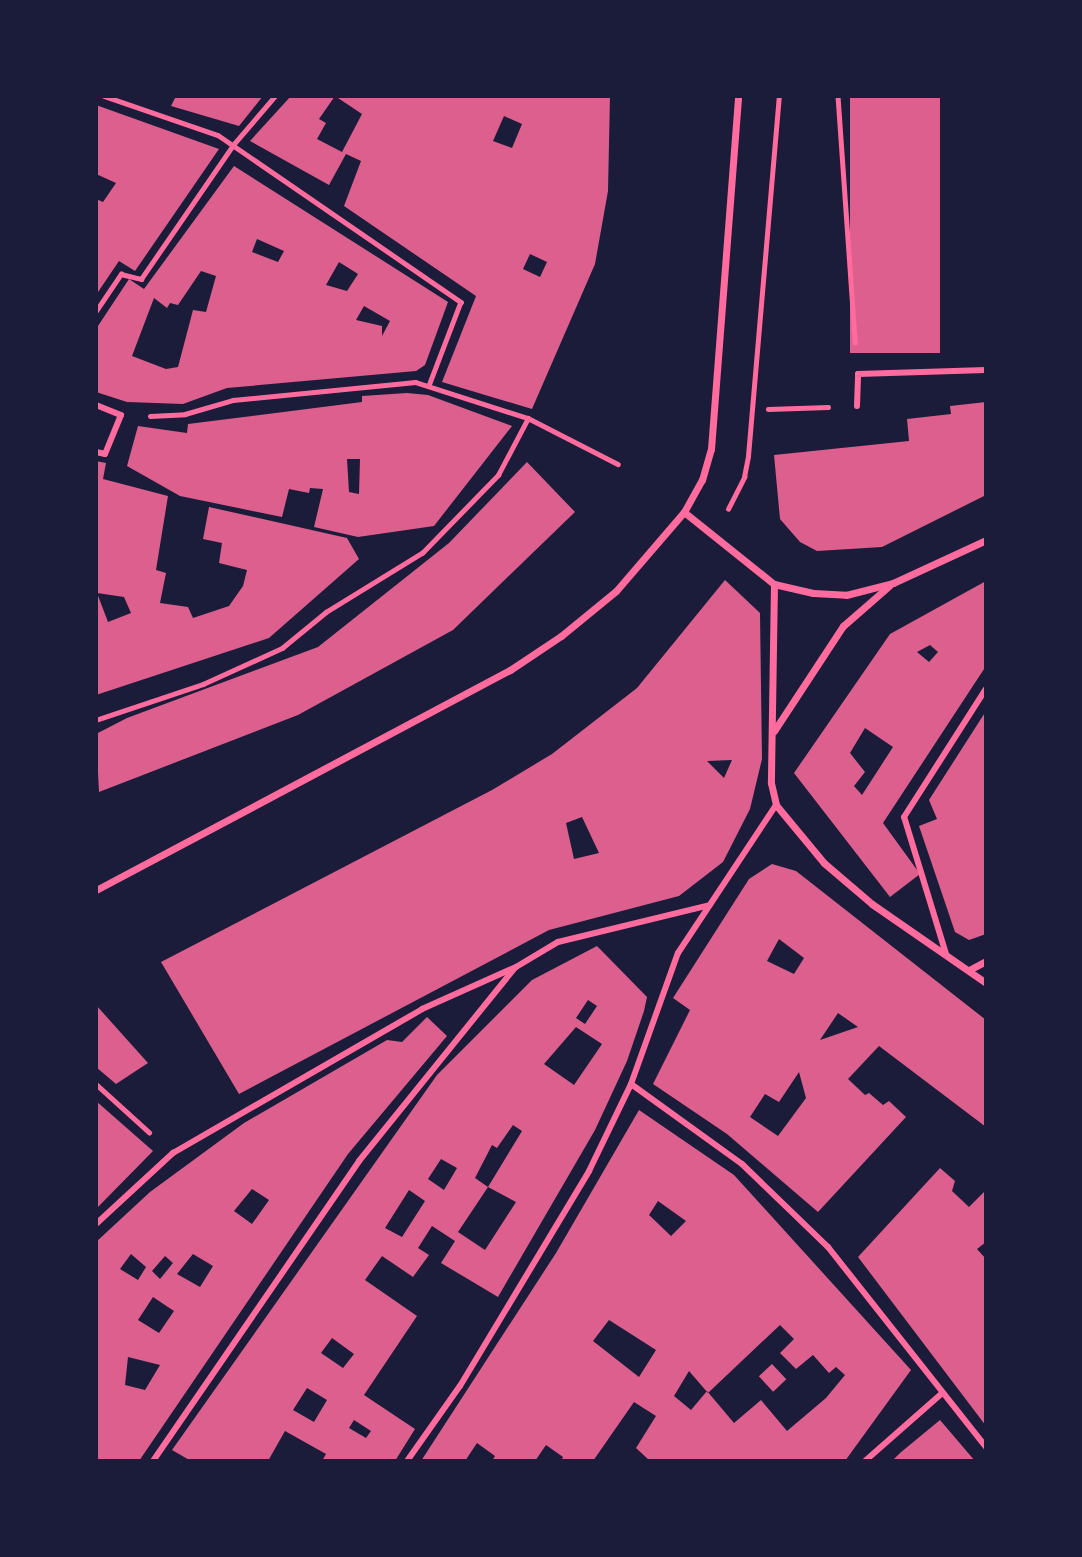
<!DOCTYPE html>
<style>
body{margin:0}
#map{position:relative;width:1082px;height:1557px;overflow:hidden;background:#1b1b3a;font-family:Commissioner,sans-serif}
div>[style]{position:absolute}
.building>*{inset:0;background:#dd5f8e;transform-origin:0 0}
.path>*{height:4.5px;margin:-2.25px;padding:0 2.25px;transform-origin:2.25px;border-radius:2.25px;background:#ff6b9d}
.pedestrian>*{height:6px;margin:-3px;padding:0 3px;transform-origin:3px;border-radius:3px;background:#ff6b9d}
.minor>*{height:7px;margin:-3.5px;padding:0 3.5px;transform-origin:3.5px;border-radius:3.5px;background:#ff6b9d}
span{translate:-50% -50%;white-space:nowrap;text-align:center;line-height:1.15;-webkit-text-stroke:6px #1b1b3a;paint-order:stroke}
.frame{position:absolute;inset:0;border:98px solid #1b1b3a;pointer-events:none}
</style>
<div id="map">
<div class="building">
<div style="clip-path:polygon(176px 96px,263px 96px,239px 126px,171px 106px)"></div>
<div style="clip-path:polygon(evenodd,291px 96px,610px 96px,608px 191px,595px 264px,532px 409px,442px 382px,476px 296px,344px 206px,361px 161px,346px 154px,329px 185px,250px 141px,291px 96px,335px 96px,362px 114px,342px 152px,317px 139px,326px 123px,319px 119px,335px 96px,291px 96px,504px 116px,522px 124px,512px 148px,493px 141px,504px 116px,291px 96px,530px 254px,547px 262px,540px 277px,523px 269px,530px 254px)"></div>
<div style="left:850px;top:96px;width:90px;height:257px"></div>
<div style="clip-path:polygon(96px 105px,219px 149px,135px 271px,119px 261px,96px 295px,96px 199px,103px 202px,116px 183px,96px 174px)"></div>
<div style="clip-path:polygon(evenodd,234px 166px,448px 302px,425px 365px,416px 371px,227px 388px,183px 404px,127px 402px,96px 392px,96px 329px,129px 279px,144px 289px,234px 166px,257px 239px,284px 251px,278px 262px,252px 252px,257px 239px,234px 166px,339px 262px,358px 274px,347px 291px,326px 285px,339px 262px,234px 166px,201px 271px,216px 276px,206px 312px,193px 310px,178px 367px,166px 369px,132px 356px,154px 298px,167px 308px,170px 303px,178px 305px,201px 271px,234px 166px,364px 306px,390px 321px,382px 336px,382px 326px,356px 320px,364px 306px)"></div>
<div style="clip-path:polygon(evenodd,407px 393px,428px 395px,512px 426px,434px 526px,358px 537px,314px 527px,323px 489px,310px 488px,309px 493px,289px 489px,282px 517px,180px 496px,127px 466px,138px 426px,187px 433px,188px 424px,362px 402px,362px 396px,407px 393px,347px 459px,360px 459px,359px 494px,349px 492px,347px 459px)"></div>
<div style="clip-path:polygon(986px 402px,986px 495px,882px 547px,817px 551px,800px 542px,780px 519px,774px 455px,909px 441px,907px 419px,951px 414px,950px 406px)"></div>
<div style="clip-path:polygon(evenodd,96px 461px,106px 463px,103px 479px,168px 496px,156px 570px,166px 573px,160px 603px,188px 607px,193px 618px,229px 606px,243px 586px,247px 570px,219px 563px,222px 543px,203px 539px,209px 507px,347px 538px,359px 559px,269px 638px,96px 695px,96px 461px,97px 593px,124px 597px,131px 613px,108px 622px,97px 593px)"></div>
<div style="clip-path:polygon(527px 462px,575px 512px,453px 630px,298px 715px,99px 792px,96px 734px,127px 718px,318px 647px,449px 543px)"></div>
<div style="clip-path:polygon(evenodd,725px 580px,760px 613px,762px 759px,750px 809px,723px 862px,679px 896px,549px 930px,239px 1094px,161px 962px,492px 790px,552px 754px,637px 688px,725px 580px,732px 760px,724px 778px,707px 761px,732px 760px,725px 580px,582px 817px,599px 853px,574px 859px,566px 823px,582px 817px)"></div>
<div style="clip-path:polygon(evenodd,986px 581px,986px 666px,883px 823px,920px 874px,890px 897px,794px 773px,890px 634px,986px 581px,930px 645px,938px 652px,929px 662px,917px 652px,930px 645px,986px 581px,865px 728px,893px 747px,862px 795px,854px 786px,865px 772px,850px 753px,865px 728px)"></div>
<div style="clip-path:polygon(986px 711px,986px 934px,969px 940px,955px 932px,919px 826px,937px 819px,929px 800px)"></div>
<div style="clip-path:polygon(evenodd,772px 864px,796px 871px,986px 1020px,986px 1127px,879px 1046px,848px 1079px,865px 1095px,869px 1093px,883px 1105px,889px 1101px,906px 1117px,818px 1212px,727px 1134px,653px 1084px,690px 1010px,673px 998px,749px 879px,772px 864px,779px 939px,804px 958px,794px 974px,767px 961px,779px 939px,772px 864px,838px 1013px,858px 1027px,820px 1040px,838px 1013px,772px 864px,799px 1072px,806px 1098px,778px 1136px,750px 1117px,765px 1094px,779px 1102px,799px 1072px)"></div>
<div style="clip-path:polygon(evenodd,597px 946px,647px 997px,644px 1011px,627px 1061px,595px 1130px,498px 1297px,441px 1263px,455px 1241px,432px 1226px,418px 1248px,429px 1255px,413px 1277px,382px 1256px,365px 1280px,417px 1316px,364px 1395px,415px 1429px,395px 1461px,322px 1461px,326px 1454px,285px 1431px,268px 1461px,191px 1461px,172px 1450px,437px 1075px,532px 980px,597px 946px,588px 1000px,597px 1006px,585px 1024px,576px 1018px,588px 1000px,597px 946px,576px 1027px,602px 1044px,574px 1085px,544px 1064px,576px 1027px,597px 946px,513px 1125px,522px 1131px,488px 1187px,475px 1178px,492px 1145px,497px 1148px,513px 1125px,597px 946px,441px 1159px,457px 1168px,444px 1190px,428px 1179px,441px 1159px,597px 946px,488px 1187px,516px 1202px,485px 1250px,458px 1232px,488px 1187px,597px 946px,409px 1190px,425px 1201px,402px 1237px,385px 1228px,409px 1190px,597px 946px,332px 1338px,354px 1354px,343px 1368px,321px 1353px,332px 1338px,597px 946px,307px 1388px,327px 1400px,314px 1422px,293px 1410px,307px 1388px,597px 946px,354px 1420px,371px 1431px,366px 1438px,349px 1428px,354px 1420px)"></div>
<div style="clip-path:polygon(96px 1005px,148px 1063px,116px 1084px,96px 1067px)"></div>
<div style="clip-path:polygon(evenodd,427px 1017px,447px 1036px,348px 1154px,139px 1461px,96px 1461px,96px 1242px,150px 1192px,244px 1123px,387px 1040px,402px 1042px,427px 1017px,252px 1189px,269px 1200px,252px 1224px,234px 1211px,252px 1189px,427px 1017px,131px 1254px,146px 1267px,138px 1280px,120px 1269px,131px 1254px,427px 1017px,193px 1254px,213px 1266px,200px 1287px,177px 1274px,193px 1254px,427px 1017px,165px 1256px,173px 1263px,160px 1279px,152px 1271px,165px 1256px,427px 1017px,153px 1297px,174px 1311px,159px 1333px,138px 1320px,153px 1297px,427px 1017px,128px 1357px,160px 1365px,145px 1390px,125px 1385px,128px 1357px)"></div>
<div style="clip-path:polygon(96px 1101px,153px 1151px,96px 1209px)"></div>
<div style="clip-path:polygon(evenodd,639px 1110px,734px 1175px,911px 1370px,845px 1461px,650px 1461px,636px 1448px,656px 1416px,634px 1402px,593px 1461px,561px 1461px,563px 1457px,546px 1445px,535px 1461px,492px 1461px,495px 1456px,477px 1443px,465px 1461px,421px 1461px,556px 1253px,639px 1110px,658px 1201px,686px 1221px,671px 1236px,649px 1215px,658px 1201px,639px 1110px,609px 1320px,656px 1350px,639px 1377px,593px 1341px,609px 1320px,639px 1110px,780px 1325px,794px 1339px,780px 1353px,796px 1369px,813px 1355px,829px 1373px,836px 1367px,845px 1375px,826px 1398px,787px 1431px,761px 1400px,734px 1423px,707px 1391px,691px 1410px,674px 1396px,689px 1371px,708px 1393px,780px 1325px)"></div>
<div style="clip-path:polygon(940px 1168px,955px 1181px,952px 1191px,969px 1207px,986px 1190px,986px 1242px,977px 1249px,986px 1259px,986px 1426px,858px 1257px)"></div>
<div style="left:772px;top:1364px;width:21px;height:18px;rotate:47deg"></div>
<div style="clip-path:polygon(940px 1420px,975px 1461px,892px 1461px,900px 1453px)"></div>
</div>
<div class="path">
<div style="left:104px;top:96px;width:120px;rotate:18.9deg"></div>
<div style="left:218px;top:135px;width:295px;rotate:34.5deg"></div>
<div style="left:461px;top:302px;width:90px;rotate:110.9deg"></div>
<div style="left:838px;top:96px;width:247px;rotate:86deg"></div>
<div style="left:96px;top:311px;width:45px;rotate:-56deg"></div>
<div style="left:121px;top:274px;width:21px;rotate:14deg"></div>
<div style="left:141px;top:279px;width:163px;rotate:-55.5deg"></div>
<div style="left:233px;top:145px;width:65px;rotate:-49.4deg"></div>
<div style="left:768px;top:409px;width:60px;rotate:-1.9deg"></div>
<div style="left:150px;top:416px;width:35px;rotate:-3deg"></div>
<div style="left:185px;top:414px;width:50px;rotate:-16.3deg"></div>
<div style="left:233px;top:400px;width:183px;rotate:-5.6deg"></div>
<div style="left:415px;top:382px;width:119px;rotate:17.7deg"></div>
<div style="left:528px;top:418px;width:101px;rotate:27.1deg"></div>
<div style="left:728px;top:509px;width:36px;rotate:-63deg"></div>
<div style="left:744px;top:477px;width:21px;rotate:-79deg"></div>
<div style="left:748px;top:456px;width:361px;rotate:-85.1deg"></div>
<div style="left:96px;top:720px;width:113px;rotate:-18.6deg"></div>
<div style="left:203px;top:684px;width:87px;rotate:-24.5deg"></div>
<div style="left:282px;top:648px;width:57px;rotate:-39.3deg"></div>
<div style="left:326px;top:612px;width:113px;rotate:-31.6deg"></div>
<div style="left:422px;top:553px;width:109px;rotate:-45.7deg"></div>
<div style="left:498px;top:475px;width:64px;rotate:-62.2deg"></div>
<div style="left:96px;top:1084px;width:72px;rotate:42.2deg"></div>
</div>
<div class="pedestrian">
<div style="left:96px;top:405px;width:27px;rotate:22deg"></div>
<div style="left:121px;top:415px;width:42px;rotate:112.3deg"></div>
<div style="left:105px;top:454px;width:9px;rotate:-167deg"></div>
<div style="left:857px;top:406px;width:32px;rotate:-88deg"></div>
<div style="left:858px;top:374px;width:128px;rotate:-1.8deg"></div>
<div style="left:946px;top:954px;width:143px;rotate:-107deg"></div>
<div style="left:904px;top:817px;width:152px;rotate:-57.4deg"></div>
<div style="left:631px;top:1084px;width:137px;rotate:35.8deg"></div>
<div style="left:742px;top:1164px;width:120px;rotate:44deg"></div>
<div style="left:828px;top:1247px;width:255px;rotate:51.7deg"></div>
<div style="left:96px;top:1224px;width:105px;rotate:-42.7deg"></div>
<div style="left:173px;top:1153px;width:288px;rotate:-30deg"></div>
<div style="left:422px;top:1009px;width:103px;rotate:-24.1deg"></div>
<div style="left:516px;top:967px;width:49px;rotate:-30.8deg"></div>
<div style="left:558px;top:942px;width:156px;rotate:-13.7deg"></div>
<div style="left:153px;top:1461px;width:364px;rotate:-55.5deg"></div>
<div style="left:359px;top:1161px;width:247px;rotate:-51.1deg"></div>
<div style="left:407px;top:1461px;width:92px;rotate:-54.8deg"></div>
<div style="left:460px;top:1386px;width:251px;rotate:-59deg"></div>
<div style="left:589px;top:1171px;width:97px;rotate:-64.2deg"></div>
<div style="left:631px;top:1084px;width:139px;rotate:-70.3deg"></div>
<div style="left:678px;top:953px;width:178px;rotate:-56.5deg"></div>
<div style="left:865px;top:1461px;width:103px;rotate:-41.4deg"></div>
</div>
<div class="minor">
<div style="left:684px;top:512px;width:115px;rotate:38.7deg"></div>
<div style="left:774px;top:584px;width:40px;rotate:13deg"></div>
<div style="left:813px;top:593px;width:33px;rotate:3deg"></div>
<div style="left:846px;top:595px;width:49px;rotate:-14.3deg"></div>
<div style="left:893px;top:583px;width:102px;rotate:-24.8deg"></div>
<div style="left:774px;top:584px;width:199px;rotate:90.9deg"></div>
<div style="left:771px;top:783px;width:23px;rotate:77deg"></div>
<div style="left:776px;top:805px;width:75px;rotate:50.4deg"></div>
<div style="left:824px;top:863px;width:63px;rotate:40.5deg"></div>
<div style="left:872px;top:904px;width:139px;rotate:34.7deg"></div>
<div style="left:774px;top:731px;width:126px;rotate:-56.7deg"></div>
<div style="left:843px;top:626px;width:61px;rotate:-41deg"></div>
<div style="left:96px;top:890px;width:469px;rotate:-28deg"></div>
<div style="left:510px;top:670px;width:61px;rotate:-33.7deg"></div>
<div style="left:561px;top:636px;width:71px;rotate:-39.3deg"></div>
<div style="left:616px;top:591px;width:104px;rotate:-49.3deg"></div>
<div style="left:684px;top:512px;width:37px;rotate:-61deg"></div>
<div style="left:702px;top:480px;width:32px;rotate:-74deg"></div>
<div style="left:711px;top:449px;width:354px;rotate:-85.6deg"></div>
<div style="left:969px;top:970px;width:19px;rotate:-28deg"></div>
</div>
<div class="frame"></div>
</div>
